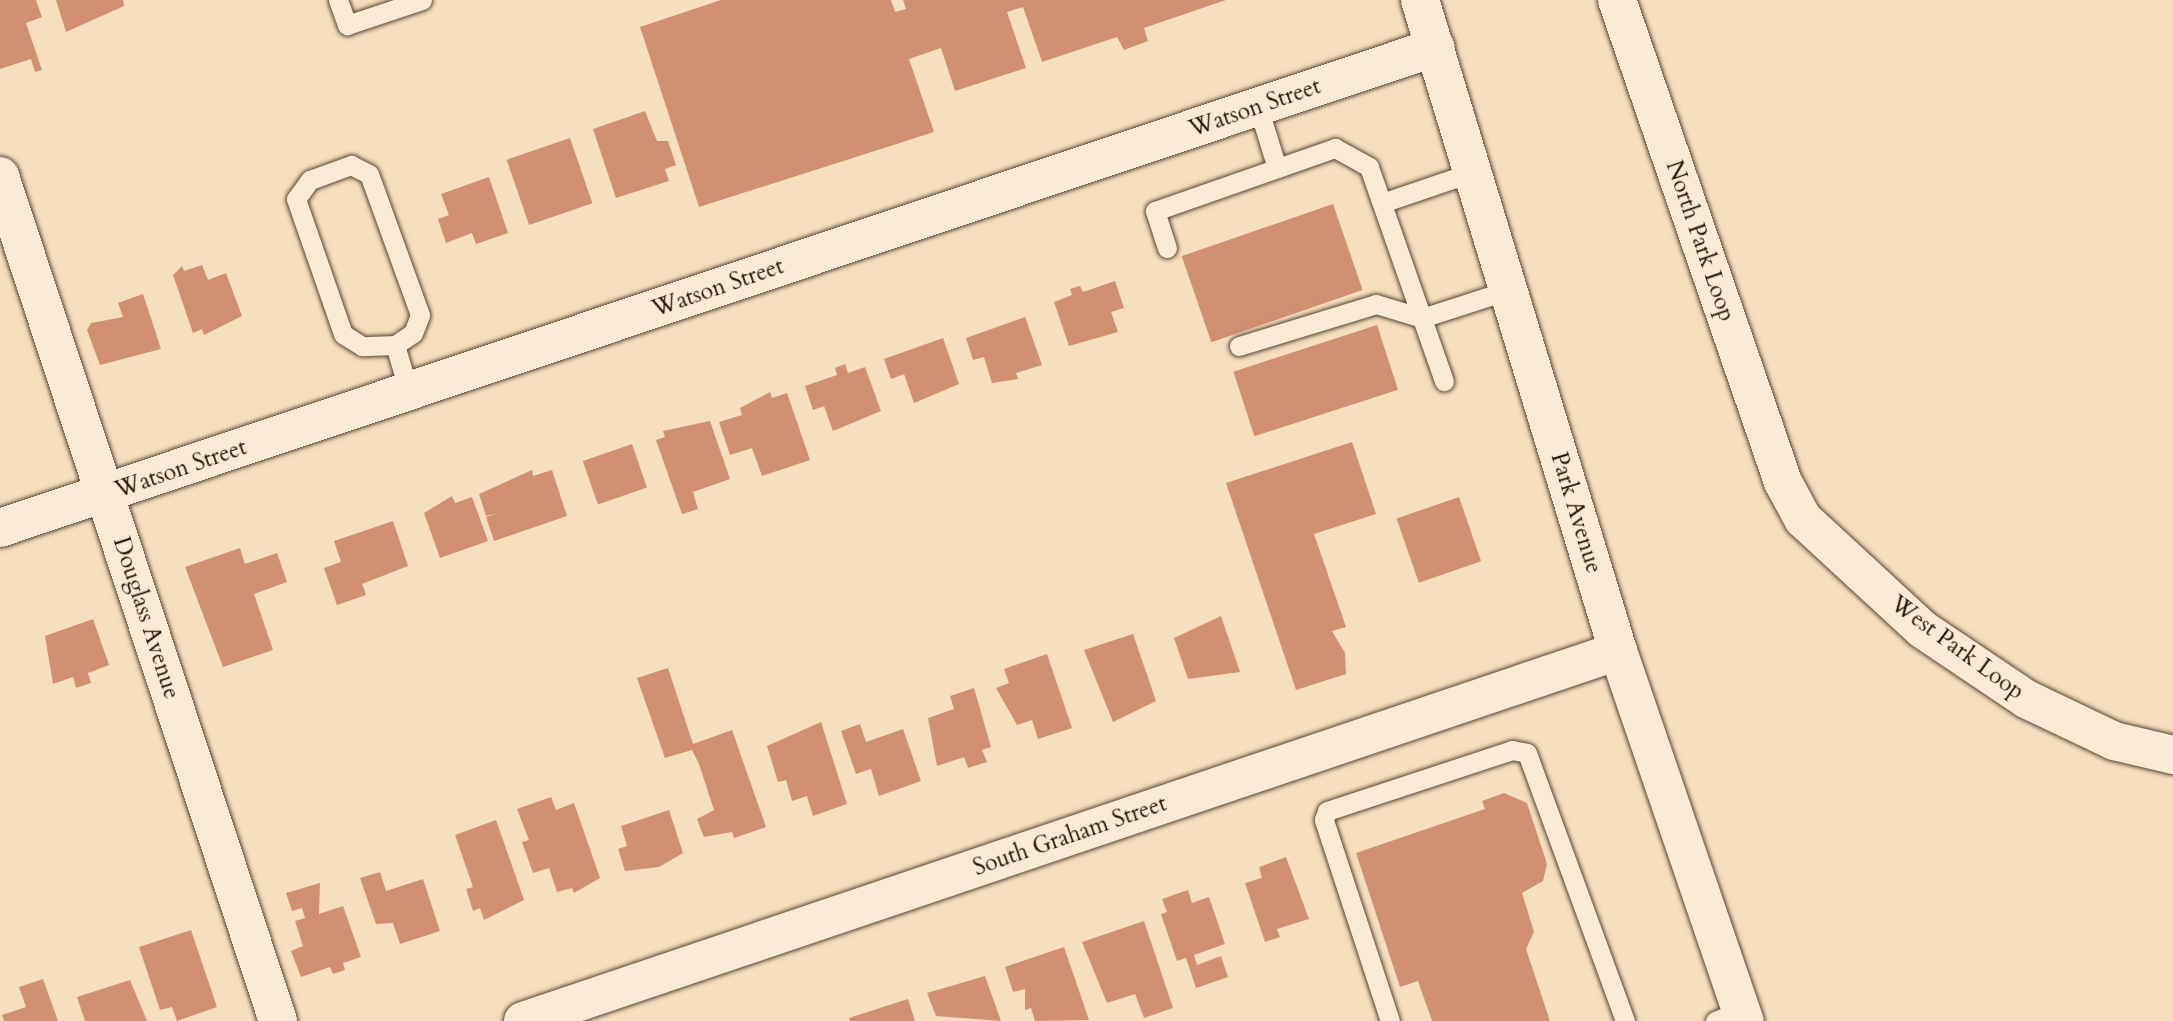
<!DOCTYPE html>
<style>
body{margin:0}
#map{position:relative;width:2173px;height:1021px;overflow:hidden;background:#f6dfbe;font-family:Cardo,serif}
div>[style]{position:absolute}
.building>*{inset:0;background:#d29073;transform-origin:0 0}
.roads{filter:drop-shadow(0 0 2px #584434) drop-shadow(0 0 2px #584434)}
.lane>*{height:19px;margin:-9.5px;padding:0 9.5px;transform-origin:9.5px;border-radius:9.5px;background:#f9ead5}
.street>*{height:38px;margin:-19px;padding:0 19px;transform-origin:19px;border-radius:19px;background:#f9ead5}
.secondary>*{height:38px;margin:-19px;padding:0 19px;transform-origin:19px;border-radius:19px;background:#f9ead5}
span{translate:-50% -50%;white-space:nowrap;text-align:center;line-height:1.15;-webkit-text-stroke:5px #f9ead5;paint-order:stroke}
.street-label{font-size:23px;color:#231106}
</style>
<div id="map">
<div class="building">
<div style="clip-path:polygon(0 0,36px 0,42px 17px,26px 23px,42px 70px,35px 72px,31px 59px,0 69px)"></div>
<div style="clip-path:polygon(56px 0,123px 0,124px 6px,66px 32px)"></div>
<div style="clip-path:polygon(721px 0,891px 0,895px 12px,906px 9px,903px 0,1226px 0,1144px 28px,1148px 41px,1124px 50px,1117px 37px,1042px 62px,1023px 7px,1007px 12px,1026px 68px,955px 91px,941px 48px,909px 59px,934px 132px,699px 207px,640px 27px)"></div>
<div style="clip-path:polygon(645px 111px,657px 141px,668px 141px,676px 165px,665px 169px,669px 181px,616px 198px,593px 129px)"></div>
<div style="left:570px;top:138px;width:69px;height:67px;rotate:71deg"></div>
<div style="clip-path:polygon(489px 177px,508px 233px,476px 244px,472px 233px,446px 243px,438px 219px,449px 215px,441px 194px)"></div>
<div style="left:1333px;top:204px;width:91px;height:160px;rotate:71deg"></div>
<div style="clip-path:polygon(202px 265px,208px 280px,226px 273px,242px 316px,204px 335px,202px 329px,193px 333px,173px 275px,182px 266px,184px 271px)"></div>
<div style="clip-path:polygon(1115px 281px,1124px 308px,1111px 312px,1118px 332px,1069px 346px,1054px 302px,1072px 295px,1070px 289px,1080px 286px,1083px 292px)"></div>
<div style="clip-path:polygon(143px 294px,161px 349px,100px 365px,87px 330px,91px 323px,123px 317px,118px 303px)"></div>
<div style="clip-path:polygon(1025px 317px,1042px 365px,1016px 373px,1018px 379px,992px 383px,984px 357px,973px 360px,966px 338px)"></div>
<div style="left:1377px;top:325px;width:68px;height:151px;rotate:72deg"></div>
<div style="clip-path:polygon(943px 338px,959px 384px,914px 403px,904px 374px,891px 379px,884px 359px)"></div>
<div style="clip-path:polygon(845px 364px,848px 373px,865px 367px,881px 411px,833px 431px,824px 406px,813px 410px,805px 386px,837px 375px,835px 368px)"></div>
<div style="clip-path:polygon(770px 392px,772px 398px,787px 393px,810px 460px,762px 476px,752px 448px,730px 455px,719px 422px,742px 415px,740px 408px)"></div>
<div style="clip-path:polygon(710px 421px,730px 479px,693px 492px,698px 509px,682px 514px,656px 440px,665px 437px,663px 431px)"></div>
<div style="clip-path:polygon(1352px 442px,1376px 514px,1314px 534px,1346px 627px,1332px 631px,1345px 653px,1346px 674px,1296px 690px,1226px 483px)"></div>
<div style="left:632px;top:444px;width:46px;height:52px;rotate:71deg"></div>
<div style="clip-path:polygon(532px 470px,533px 476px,552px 470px,567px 516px,494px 541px,486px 517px,498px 513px,486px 516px,479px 494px)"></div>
<div style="clip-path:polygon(452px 496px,455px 503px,472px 497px,488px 541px,440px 558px,424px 513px)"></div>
<div style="left:1459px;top:497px;width:68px;height:66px;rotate:71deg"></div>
<div style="clip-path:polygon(393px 521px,408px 566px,362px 584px,366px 595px,337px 605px,324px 568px,341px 562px,334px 541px)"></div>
<div style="clip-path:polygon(240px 548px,245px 564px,277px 553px,287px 582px,254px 594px,273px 650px,223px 667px,185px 567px)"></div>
<div style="clip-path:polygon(1221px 616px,1240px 672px,1188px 679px,1174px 638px)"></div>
<div style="clip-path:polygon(93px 619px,109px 665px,88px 673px,91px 683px,76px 688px,73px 677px,53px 684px,45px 636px)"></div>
<div style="clip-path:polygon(1133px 634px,1156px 701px,1113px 722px,1084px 650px)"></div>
<div style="clip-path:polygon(1047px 654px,1072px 728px,1038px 739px,1032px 720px,1017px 725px,996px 688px,1009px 683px,1004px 669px)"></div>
<div style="clip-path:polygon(668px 668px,693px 744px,732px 730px,766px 827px,734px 838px,732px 832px,704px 837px,697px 819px,714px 810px,699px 764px,692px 750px,665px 758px,637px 678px)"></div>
<div style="clip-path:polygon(974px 688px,991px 747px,982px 750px,987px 762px,968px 768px,964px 757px,937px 766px,928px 718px,954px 709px,950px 696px)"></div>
<div style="clip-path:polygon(821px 722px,847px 804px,813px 816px,807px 796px,792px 801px,786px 780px,778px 782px,767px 746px)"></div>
<div style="clip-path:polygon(860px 724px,866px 742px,903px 729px,921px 781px,879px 796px,871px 769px,856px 774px,841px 731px)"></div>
<div style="clip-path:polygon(1504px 793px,1527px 803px,1547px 864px,1543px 881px,1522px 893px,1534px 932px,1526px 949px,1550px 1021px,1432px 1021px,1418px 981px,1400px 987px,1356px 853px,1485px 809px,1482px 801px)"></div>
<div style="clip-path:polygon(551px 797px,556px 810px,574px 803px,600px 878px,574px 893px,572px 888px,557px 892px,549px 868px,533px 873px,522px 842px,529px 840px,517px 809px)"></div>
<div style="clip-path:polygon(669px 810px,683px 853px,659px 867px,625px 871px,618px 849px,627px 846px,621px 826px)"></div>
<div style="clip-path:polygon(496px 820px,524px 900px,484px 920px,480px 908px,473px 911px,466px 889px,473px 887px,455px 835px)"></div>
<div style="clip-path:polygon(1286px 857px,1309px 919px,1277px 929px,1280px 937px,1265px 942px,1245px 883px,1262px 878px,1259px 867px)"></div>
<div style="clip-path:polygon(380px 872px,386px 891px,423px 879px,440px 931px,400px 944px,393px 923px,376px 924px,360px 878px)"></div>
<div style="clip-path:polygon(320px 883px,319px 914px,343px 906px,361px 957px,343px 963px,345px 970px,333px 974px,330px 967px,301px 977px,291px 951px,303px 946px,295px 921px,305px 918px,302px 908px,292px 911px,286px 893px)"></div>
<div style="clip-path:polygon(1188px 890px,1192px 903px,1209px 897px,1225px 944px,1194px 955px,1197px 965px,1221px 956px,1228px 977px,1196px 988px,1186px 958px,1177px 961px,1161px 914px,1167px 912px,1162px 899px)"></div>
<div style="clip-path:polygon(1144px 921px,1173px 1008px,1144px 1018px,1135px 994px,1107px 1003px,1082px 942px)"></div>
<div style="clip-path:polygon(191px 930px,217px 1007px,177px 1021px,172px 1007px,160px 1010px,139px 947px)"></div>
<div style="clip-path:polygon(1064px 947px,1089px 1020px,1035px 1021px,1031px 1008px,1025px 1010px,1025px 989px,1013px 992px,1005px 967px)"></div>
<div style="clip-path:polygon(985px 976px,1001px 1021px,936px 1016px,927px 993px)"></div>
<div style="clip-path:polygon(43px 979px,58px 1021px,4px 1021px,2px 1015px,26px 1007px,19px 987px)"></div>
<div style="clip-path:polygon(130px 980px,147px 1021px,85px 1021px,77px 997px)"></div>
<div style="clip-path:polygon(908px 999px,915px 1021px,850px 1021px,849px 1018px)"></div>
</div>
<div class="roads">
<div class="lane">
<div style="left:338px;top:0;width:27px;rotate:70deg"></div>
<div style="left:347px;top:25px;width:79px;rotate:-18.4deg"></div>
<div style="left:1258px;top:107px;width:64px;rotate:72.7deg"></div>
<div style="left:351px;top:165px;width:20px;rotate:27deg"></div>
<div style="left:369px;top:174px;width:150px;rotate:70.1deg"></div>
<div style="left:420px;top:315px;width:19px;rotate:111deg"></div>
<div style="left:413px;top:333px;width:22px;rotate:146deg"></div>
<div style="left:395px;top:345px;width:33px;rotate:178deg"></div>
<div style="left:362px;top:346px;width:22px;rotate:-148deg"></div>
<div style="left:343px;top:334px;width:143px;rotate:-109.2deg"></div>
<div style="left:296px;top:199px;width:24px;rotate:-54deg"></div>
<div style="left:310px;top:180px;width:44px;rotate:-20.1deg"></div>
<div style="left:1382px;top:203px;width:96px;rotate:-18.8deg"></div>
<div style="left:1167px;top:248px;width:39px;rotate:-108deg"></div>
<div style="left:1155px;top:211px;width:191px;rotate:-19.3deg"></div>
<div style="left:1335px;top:148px;width:39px;rotate:29deg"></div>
<div style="left:1369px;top:167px;width:227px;rotate:70.7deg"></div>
<div style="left:395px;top:345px;width:49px;rotate:73.4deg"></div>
<div style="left:1239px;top:346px;width:143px;rotate:-17deg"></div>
<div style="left:1376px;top:304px;width:48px;rotate:16.9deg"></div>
<div style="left:1422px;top:318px;width:90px;rotate:-18deg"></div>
<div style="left:1390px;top:1021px;width:212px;rotate:-108.2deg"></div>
<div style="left:1324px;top:820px;width:9px;rotate:-72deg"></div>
<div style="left:1327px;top:811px;width:195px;rotate:-18.2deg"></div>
<div style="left:1512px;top:750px;width:15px;rotate:11deg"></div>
<div style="left:1527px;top:753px;width:285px;rotate:69.9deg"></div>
<div style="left:1715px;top:1021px;width:29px;rotate:-22deg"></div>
</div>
<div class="street">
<div style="left:1617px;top:0;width:510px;rotate:71deg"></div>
<div style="left:1783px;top:482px;width:42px;rotate:61.6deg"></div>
<div style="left:1803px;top:519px;width:162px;rotate:42.7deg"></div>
<div style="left:1922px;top:629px;width:125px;rotate:33.9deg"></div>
<div style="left:2026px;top:699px;width:98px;rotate:25.5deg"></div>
<div style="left:2114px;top:741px;width:61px;rotate:13.3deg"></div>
<div style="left:0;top:176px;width:890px;rotate:71.79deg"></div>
<div style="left:0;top:528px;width:1514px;rotate:-18.52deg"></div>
<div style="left:523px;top:1021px;width:1156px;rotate:-18.67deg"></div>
</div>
<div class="secondary">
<div style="left:1420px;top:0;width:680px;rotate:73.08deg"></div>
<div style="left:1618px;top:651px;width:391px;rotate:71.1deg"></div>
</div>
</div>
<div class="street-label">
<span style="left:1255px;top:108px;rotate:-19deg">Watson Street</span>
<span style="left:1700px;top:241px;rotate:71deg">North Park Loop</span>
<span style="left:718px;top:288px;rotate:-19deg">Watson Street</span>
<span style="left:181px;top:469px;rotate:-19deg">Watson Street</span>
<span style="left:1576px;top:513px;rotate:73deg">Park Avenue</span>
<span style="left:146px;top:618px;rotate:72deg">Douglass Avenue</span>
<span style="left:1957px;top:648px;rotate:36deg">West Park Loop</span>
<span style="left:1070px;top:836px;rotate:-19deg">South Graham Street</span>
</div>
</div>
